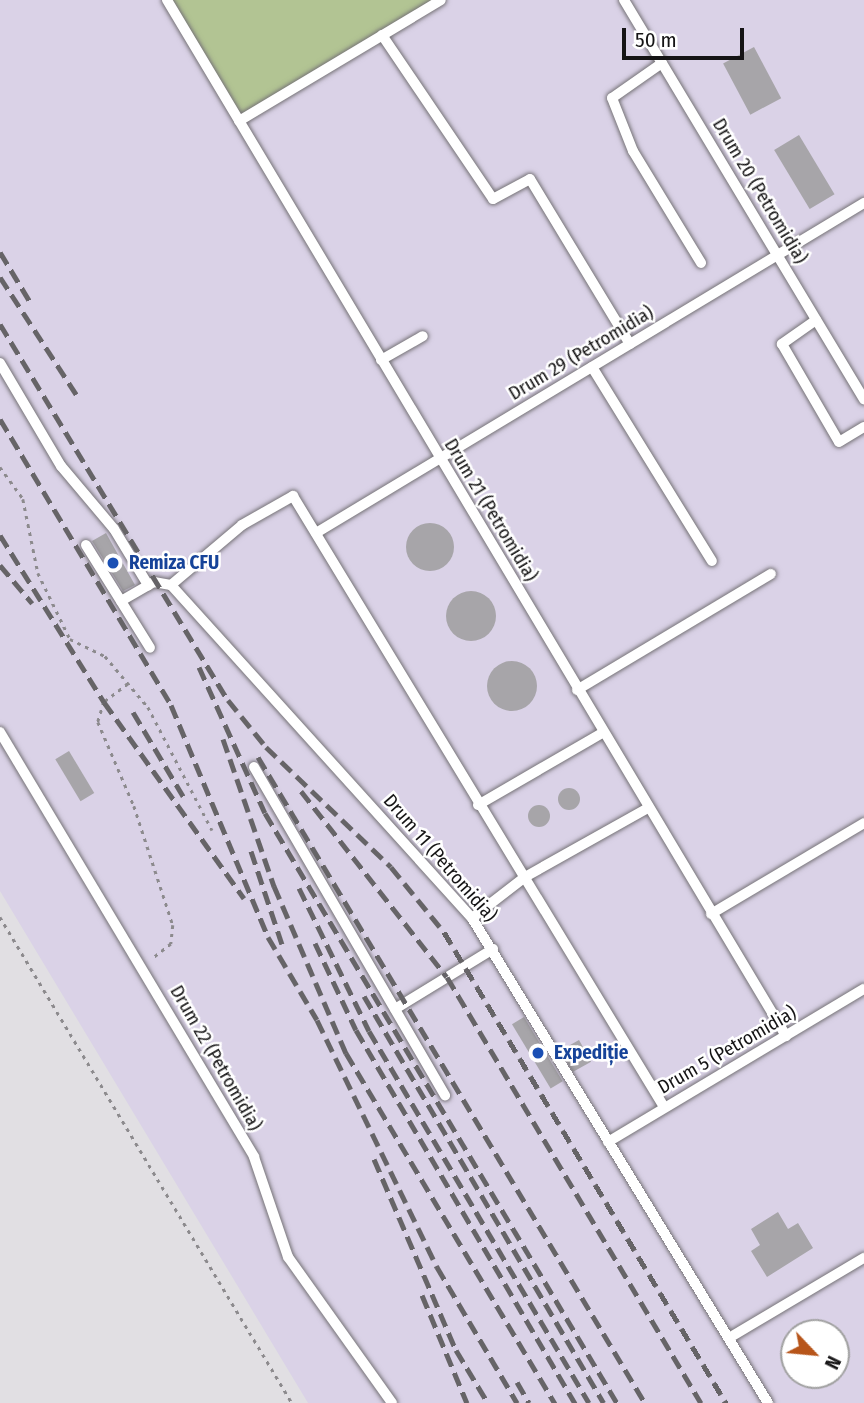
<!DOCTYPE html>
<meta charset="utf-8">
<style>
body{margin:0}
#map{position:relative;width:864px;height:1403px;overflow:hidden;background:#e1dfe3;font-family:"Fira Sans Condensed",sans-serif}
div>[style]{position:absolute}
.industrial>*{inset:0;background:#dad2e7}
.green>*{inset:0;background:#b2c493}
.building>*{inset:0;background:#a7a5a9;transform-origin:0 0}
.round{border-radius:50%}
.path>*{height:2.5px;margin-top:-1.25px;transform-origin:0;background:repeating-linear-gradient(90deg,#8c8a8d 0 3.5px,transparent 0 8.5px)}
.roads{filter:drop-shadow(0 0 2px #767377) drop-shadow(0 0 2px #767377)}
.service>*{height:10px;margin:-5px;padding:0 5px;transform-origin:5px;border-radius:5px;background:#fff}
.rail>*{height:5px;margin-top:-2.5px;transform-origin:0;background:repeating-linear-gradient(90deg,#666467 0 14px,transparent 0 21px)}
.dots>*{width:19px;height:19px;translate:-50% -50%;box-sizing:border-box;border:4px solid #fff;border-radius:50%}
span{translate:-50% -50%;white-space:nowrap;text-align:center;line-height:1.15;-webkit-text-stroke:5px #fff;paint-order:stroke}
.street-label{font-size:19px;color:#151415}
.transit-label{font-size:19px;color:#164399;font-weight:700}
.left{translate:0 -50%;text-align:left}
.north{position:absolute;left:780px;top:1319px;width:70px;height:70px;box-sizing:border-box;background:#fff;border:2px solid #a1a1a1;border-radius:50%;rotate:116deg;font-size:19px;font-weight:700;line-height:28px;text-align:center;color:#151415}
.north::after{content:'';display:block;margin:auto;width:24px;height:32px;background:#b7551a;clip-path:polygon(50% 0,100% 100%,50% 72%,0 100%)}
.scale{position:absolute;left:622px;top:28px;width:122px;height:32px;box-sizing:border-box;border:4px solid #151415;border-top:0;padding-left:9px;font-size:21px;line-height:24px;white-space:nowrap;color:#151415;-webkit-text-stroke:5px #fff;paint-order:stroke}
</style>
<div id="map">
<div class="industrial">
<div style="clip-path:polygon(evenodd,0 0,864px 0,864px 1403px,308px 1403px,0 891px,0 0,794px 1333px,836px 1333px,836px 1375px,794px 1375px,794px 1333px)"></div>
</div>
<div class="green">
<div style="clip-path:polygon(167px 0,442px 0,239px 121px)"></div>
</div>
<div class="building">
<div style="left:754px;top:47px;width:58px;height:35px;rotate:62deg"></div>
<div style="left:799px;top:135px;width:69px;height:29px;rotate:59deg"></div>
<div class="round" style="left:406px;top:523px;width:48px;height:48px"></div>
<div style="clip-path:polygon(106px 533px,135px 585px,123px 591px,92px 541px)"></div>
<div class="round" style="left:446px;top:591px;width:50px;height:50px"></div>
<div class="round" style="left:487px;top:661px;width:50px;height:50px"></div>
<div style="left:69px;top:751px;width:49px;height:16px;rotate:59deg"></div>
<div class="round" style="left:558px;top:788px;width:22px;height:22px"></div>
<div class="round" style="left:528px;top:805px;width:22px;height:22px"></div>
<div style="left:524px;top:1017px;width:75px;height:14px;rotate:59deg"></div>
<div style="left:579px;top:1040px;width:25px;height:21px;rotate:61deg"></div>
<div style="clip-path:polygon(778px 1212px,788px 1229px,798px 1223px,813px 1248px,767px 1277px,751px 1251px,760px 1245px,751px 1229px)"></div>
</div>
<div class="path">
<div style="left:0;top:467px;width:39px;rotate:54deg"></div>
<div style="left:23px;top:499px;width:76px;rotate:78.5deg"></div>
<div style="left:38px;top:573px;width:73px;rotate:64.1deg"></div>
<div style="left:70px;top:639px;width:39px;rotate:26deg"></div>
<div style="left:105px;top:656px;width:67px;rotate:49.9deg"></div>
<div style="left:148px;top:707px;width:139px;rotate:62.5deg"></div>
<div style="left:128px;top:684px;width:30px;rotate:143deg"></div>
<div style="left:104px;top:702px;width:21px;rotate:107deg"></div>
<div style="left:98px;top:722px;width:91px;rotate:66.8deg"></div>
<div style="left:134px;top:806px;width:125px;rotate:71.9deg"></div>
<div style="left:173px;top:925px;width:19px;rotate:96deg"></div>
<div style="left:171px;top:944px;width:24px;rotate:142deg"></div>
<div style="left:0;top:917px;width:567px;rotate:59deg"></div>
</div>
<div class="roads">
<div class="service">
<div style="left:167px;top:0;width:1207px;rotate:59.14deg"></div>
<div style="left:624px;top:0;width:466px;rotate:59deg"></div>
<div style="left:382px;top:35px;width:198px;rotate:55.9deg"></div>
<div style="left:493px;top:199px;width:42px;rotate:-28.4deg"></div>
<div style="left:530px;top:179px;width:193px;rotate:58.8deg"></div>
<div style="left:662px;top:63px;width:61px;rotate:145deg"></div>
<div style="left:612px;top:98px;width:57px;rotate:68.4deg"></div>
<div style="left:633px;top:151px;width:131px;rotate:58.7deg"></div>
<div style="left:239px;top:121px;width:235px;rotate:-30.9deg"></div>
<div style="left:816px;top:320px;width:42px;rotate:144.8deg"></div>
<div style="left:782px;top:344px;width:113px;rotate:59.8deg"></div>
<div style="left:839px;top:442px;width:29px;rotate:-31deg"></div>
<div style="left:381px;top:360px;width:48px;rotate:-29.7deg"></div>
<div style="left:0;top:363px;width:120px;rotate:59.4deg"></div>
<div style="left:61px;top:466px;width:82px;rotate:49.9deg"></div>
<div style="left:114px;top:529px;width:66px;rotate:58.7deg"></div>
<div style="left:592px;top:367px;width:228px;rotate:58.3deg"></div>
<div style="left:316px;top:533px;width:640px;rotate:-31.06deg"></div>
<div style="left:86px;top:545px;width:121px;rotate:58.1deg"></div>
<div style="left:171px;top:585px;width:449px;rotate:47.9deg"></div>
<div style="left:472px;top:918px;width:568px;rotate:58.6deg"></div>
<div style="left:121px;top:601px;width:38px;rotate:-30deg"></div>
<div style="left:154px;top:582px;width:17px;rotate:10deg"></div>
<div style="left:171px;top:585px;width:93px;rotate:-40.2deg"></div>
<div style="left:242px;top:525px;width:59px;rotate:-29.6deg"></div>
<div style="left:293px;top:496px;width:715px;rotate:58.73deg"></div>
<div style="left:577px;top:690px;width:226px;rotate:-30.9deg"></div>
<div style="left:0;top:732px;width:495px;rotate:59.1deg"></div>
<div style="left:254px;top:1157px;width:106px;rotate:71.2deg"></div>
<div style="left:288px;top:1257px;width:179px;rotate:54.5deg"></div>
<div style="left:254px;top:767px;width:380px;rotate:59.8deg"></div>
<div style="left:478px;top:805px;width:143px;rotate:-30.1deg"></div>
<div style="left:711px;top:914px;width:178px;rotate:-30.7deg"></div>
<div style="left:472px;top:918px;width:67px;rotate:-37.7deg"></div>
<div style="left:525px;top:877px;width:141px;rotate:-29.3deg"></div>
<div style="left:395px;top:1009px;width:115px;rotate:-31.5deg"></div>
<div style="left:608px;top:1142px;width:298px;rotate:-30.9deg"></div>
<div style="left:729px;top:1338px;width:157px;rotate:-30.7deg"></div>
</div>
</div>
<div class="rail">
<div style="left:0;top:252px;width:62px;rotate:58.9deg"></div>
<div style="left:0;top:277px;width:140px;rotate:57deg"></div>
<div style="left:0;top:324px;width:440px;rotate:58.8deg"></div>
<div style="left:228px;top:700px;width:60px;rotate:51deg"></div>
<div style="left:266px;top:747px;width:173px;rotate:43.8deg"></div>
<div style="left:391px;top:867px;width:84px;rotate:50.8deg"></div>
<div style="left:444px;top:932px;width:549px;rotate:59.09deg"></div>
<div style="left:0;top:419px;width:333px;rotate:59.1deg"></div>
<div style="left:171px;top:705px;width:251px;rotate:67.3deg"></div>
<div style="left:268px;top:937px;width:96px;rotate:59.4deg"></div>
<div style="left:317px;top:1020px;width:275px;rotate:64.1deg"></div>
<div style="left:437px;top:1267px;width:158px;rotate:59.5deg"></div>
<div style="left:0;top:535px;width:197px;rotate:58.1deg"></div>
<div style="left:104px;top:702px;width:241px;rotate:54.5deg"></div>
<div style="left:0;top:565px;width:50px;rotate:49.9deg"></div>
<div style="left:199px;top:667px;width:160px;rotate:65.7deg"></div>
<div style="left:265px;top:813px;width:687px;rotate:59.18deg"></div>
<div style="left:133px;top:712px;width:98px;rotate:59.2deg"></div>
<div style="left:223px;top:739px;width:156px;rotate:70.9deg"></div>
<div style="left:274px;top:886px;width:182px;rotate:66.7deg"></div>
<div style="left:346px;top:1053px;width:408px;rotate:59.2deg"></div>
<div style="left:258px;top:757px;width:753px;rotate:59.08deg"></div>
<div style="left:301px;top:791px;width:236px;rotate:51.9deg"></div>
<div style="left:447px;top:977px;width:496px;rotate:59.2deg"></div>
<div style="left:251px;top:851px;width:98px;rotate:71.6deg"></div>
<div style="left:299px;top:888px;width:159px;rotate:63.9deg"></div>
<div style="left:369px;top:1031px;width:432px;rotate:59.4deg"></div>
<div style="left:315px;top:943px;width:96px;rotate:64.8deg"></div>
<div style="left:356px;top:1030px;width:433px;rotate:59.6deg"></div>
<div style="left:364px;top:996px;width:472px;rotate:59.5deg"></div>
<div style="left:374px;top:1159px;width:208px;rotate:66.8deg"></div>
<div style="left:456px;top:1350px;width:62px;rotate:58.9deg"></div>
<div style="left:422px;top:1295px;width:117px;rotate:67.4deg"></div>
<div style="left:517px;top:1382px;width:24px;rotate:60deg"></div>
</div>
<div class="dots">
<div style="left:113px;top:563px;background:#1a4fb4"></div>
<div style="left:538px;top:1053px;background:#1a4fb4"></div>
</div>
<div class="street-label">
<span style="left:760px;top:191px;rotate:59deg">Drum 20 (Petromidia)</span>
<span style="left:581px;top:353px;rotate:-31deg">Drum 29 (Petromidia)</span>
<span style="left:491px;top:510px;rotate:59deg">Drum 21 (Petromidia)</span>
<span style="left:440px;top:858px;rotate:49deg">Drum 11 (Petromidia)</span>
<span style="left:727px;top:1050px;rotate:-30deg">Drum 5 (Petromidia)</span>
<span style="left:216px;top:1058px;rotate:60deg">Drum 22 (Petromidia)</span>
</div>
<div class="transit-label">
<span class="left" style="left:129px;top:563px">Remiza CFU</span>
<span class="left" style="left:554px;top:1053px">Expediție</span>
</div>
<div class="north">N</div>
<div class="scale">50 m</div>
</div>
